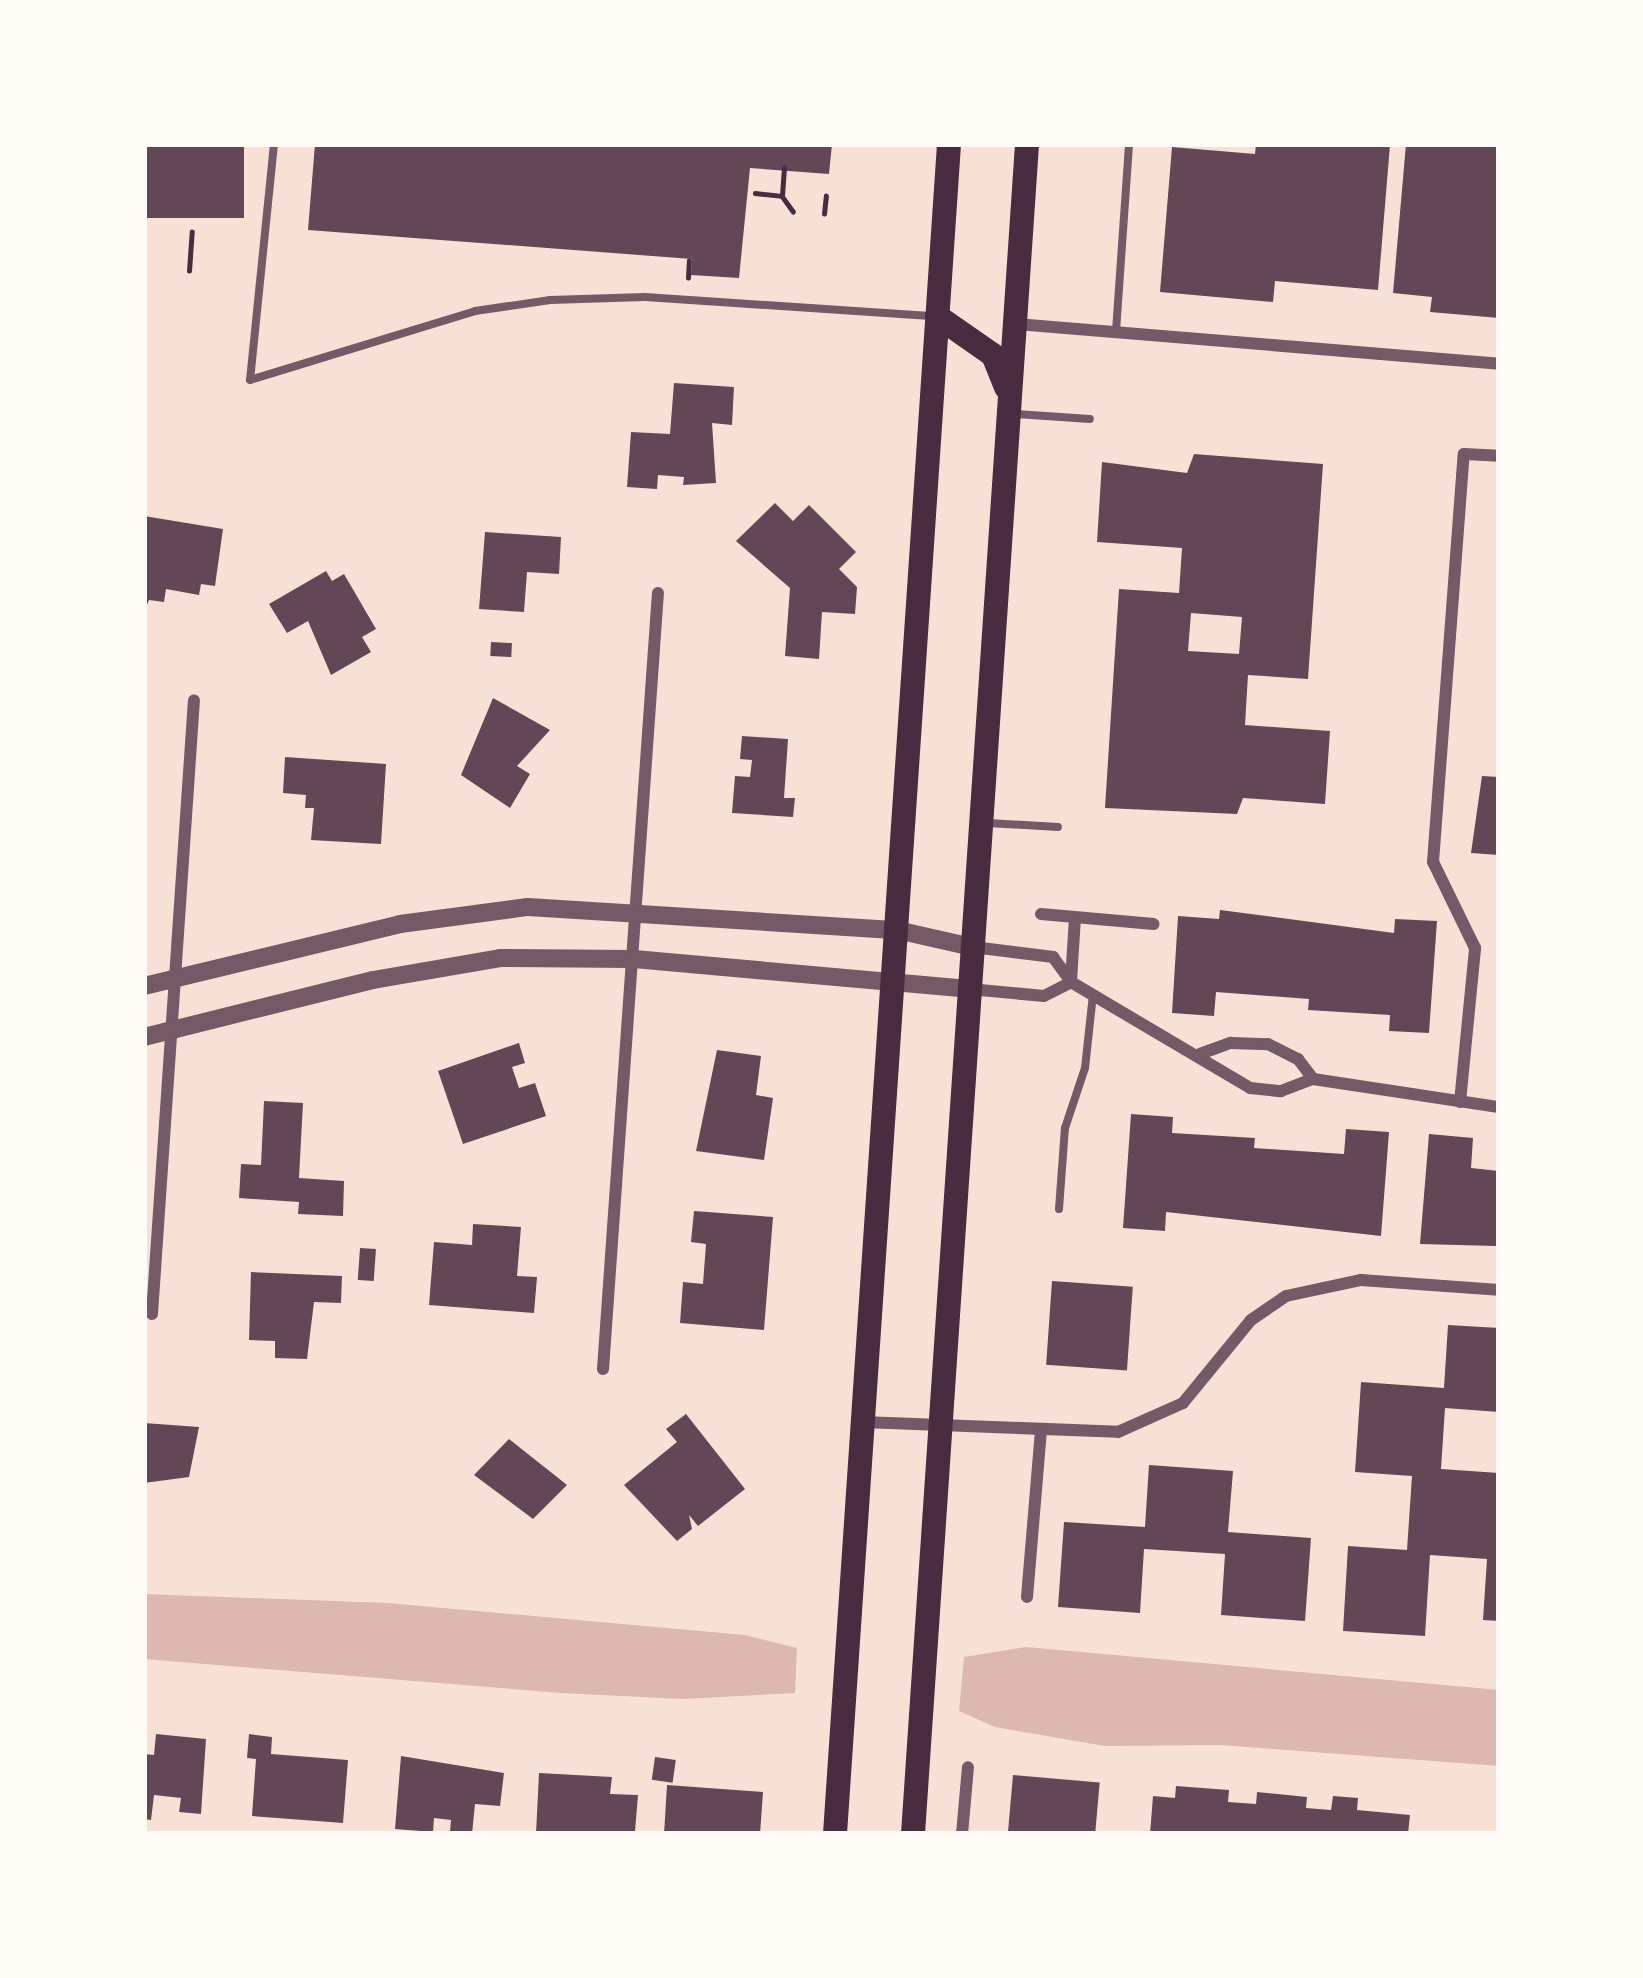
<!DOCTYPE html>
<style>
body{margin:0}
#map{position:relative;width:1643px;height:1978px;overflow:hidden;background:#f7e1d7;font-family:Mulish,sans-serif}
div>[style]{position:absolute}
.water>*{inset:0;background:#dcb8b0}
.building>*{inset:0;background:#644757;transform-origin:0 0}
.path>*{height:4.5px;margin:-2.25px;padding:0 2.25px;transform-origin:2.25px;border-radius:2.25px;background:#4a2c40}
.service>*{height:8px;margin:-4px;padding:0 4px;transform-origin:4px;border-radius:4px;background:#755966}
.minor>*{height:12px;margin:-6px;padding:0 6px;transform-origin:6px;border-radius:6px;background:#755966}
.tertiary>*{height:18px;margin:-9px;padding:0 9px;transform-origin:9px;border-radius:9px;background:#755966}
.primary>*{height:24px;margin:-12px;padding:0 12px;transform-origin:12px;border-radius:12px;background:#4a2c40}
span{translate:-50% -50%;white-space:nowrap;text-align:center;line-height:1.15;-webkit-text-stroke:10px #fffaf5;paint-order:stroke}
.frame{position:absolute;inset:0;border:147px solid #fffaf5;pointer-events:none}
</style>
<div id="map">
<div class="water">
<div style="clip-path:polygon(144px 1594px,388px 1603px,745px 1635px,797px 1648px,795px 1693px,682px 1699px,561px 1693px,144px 1659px)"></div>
<div style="clip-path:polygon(1026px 1647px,1499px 1690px,1499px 1766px,1220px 1745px,1105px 1746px,995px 1727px,959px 1711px,964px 1657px)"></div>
</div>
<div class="building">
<div style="left:144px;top:144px;width:100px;height:74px"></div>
<div style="clip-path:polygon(315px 144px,832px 144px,829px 174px,750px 168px,739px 278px,691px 275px,692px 259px,308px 230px)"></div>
<div style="clip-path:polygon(1256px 144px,1390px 145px,1378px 290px,1275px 281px,1273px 302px,1160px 292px,1172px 147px,1255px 154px)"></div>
<div style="clip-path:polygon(1406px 144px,1499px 144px,1499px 318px,1430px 312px,1432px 297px,1393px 293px)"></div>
<div style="clip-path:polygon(674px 383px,734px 387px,732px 425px,712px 423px,716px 483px,683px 485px,684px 477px,658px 475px,657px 489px,627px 487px,631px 432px,670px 434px)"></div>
<div style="clip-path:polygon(evenodd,1194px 454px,1323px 464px,1308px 679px,1248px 675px,1245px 725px,1330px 731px,1325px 804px,1243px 798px,1237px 814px,1105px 808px,1119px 589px,1179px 593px,1182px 548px,1097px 542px,1102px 462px,1187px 473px,1194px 454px,1191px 613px,1242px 617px,1239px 654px,1188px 651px,1191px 613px)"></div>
<div style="clip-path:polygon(775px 503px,793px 521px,809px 505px,856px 552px,839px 569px,857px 587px,855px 614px,822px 612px,819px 659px,785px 656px,790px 588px,736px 541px)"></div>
<div style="clip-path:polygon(144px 516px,223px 529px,215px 586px,201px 584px,199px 595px,166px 589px,164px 602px,149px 600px,144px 612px)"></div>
<div style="clip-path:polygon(485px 532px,561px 537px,559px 574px,527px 572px,524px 612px,479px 609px)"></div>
<div style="clip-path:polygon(326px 571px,332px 581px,344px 574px,376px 629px,362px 637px,371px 652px,331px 675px,308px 621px,287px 633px,269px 604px)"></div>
<div style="left:491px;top:642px;width:21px;height:14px;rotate:3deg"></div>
<div style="clip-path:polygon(493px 698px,550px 730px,517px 766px,530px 774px,510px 808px,461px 775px)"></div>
<div style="clip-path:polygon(742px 736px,788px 739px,784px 798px,795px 798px,793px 817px,732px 813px,735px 776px,750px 777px,752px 760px,740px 759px)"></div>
<div style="clip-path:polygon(285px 757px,386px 764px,381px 844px,311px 840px,314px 808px,305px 808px,306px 795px,283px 793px)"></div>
<div style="clip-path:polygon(1482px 776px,1499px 777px,1499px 855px,1471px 853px)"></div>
<div style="clip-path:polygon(1220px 910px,1394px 933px,1395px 919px,1437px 921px,1429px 1033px,1389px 1031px,1390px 1015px,1308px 1010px,1309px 999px,1216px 992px,1214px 1016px,1172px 1013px,1178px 916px,1219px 919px)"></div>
<div style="clip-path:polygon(519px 1043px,525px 1063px,512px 1067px,519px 1088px,535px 1083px,546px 1116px,463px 1144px,438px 1071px)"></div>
<div style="clip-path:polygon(717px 1050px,761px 1056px,756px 1095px,773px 1098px,764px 1160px,696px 1151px)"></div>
<div style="clip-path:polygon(264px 1101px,303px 1103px,299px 1178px,344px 1181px,343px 1216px,298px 1214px,299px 1202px,239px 1198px,241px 1164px,261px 1165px)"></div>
<div style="clip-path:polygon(1131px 1114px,1173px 1117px,1172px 1133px,1255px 1138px,1254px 1148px,1344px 1154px,1346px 1129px,1389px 1132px,1381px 1236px,1166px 1212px,1165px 1231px,1123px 1228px)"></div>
<div style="clip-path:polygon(1429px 1134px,1473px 1138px,1471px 1168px,1499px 1171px,1496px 1246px,1420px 1244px)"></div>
<div style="clip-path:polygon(694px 1211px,773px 1217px,764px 1330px,680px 1323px,683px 1282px,703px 1284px,706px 1244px,691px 1242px)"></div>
<div style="clip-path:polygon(473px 1224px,521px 1227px,517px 1276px,537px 1277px,534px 1313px,429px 1305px,434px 1242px,472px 1245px)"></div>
<div style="left:360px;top:1248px;width:16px;height:32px;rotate:4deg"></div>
<div style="clip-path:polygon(251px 1272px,342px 1276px,341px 1303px,314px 1302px,307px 1359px,275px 1358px,275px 1341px,249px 1340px)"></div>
<div style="left:1052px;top:1281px;width:81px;height:84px;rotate:4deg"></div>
<div style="clip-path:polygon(1448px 1325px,1499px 1328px,1499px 1412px,1445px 1408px,1441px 1469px,1499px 1473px,1499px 1621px,1483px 1620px,1487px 1559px,1430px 1555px,1425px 1636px,1343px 1631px,1348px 1546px,1407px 1550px,1412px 1476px,1355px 1472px,1361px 1382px,1444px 1388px)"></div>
<div style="clip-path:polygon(686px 1414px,745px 1489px,698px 1526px,689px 1515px,692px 1529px,677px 1541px,624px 1485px,677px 1442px,666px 1429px)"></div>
<div style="clip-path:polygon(144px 1423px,199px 1427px,189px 1477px,144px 1483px)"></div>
<div style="clip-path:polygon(509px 1439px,567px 1485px,533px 1519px,474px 1475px)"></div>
<div style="clip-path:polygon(1149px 1465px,1233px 1471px,1228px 1532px,1311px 1538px,1305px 1621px,1221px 1615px,1225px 1554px,1144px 1549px,1140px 1613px,1058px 1607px,1064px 1522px,1145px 1527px)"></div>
<div style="clip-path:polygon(156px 1734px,206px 1739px,201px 1814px,179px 1812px,181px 1798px,154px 1795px,151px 1820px,144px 1819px,144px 1754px,154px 1755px)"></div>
<div style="clip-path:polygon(249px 1734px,272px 1737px,271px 1754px,348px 1760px,343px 1823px,252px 1816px,256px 1759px,247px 1758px)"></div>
<div style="clip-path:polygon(401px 1756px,504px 1773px,500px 1806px,475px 1804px,472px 1834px,450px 1832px,451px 1820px,434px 1818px,433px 1832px,395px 1829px)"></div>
<div style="left:655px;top:1757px;width:21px;height:23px;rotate:8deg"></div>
<div style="clip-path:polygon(539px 1773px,612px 1777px,610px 1794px,638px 1795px,635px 1831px,536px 1834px)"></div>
<div style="left:1013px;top:1775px;width:87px;height:59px;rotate:5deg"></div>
<div style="clip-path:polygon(667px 1785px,763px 1792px,760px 1834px,664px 1834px)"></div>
<div style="clip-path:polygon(1176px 1786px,1229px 1790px,1228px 1802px,1256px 1804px,1257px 1792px,1307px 1797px,1306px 1808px,1331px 1810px,1333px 1796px,1358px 1798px,1357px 1810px,1410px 1815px,1408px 1834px,1150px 1834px,1153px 1796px,1175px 1798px)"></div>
</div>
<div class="path">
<div style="left:755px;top:193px;width:27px;rotate:6deg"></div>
<div style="left:782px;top:196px;width:28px;rotate:-86deg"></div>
<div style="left:782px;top:196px;width:19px;rotate:54deg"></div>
<div style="left:824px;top:214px;width:18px;rotate:-84deg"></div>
<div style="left:189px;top:271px;width:39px;rotate:-86deg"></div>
<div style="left:688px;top:278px;width:17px;rotate:-87deg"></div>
</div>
<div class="service">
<div style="left:274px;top:144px;width:237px;rotate:95.8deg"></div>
<div style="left:250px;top:380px;width:235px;rotate:-17deg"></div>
<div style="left:475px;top:311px;width:76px;rotate:-8.3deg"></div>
<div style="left:550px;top:300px;width:95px;rotate:-1.8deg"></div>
<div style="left:645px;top:297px;width:286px;rotate:3.8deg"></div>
<div style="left:1116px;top:331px;width:187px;rotate:-86deg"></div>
<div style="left:1016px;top:414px;width:74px;rotate:3.9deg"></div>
<div style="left:988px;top:823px;width:70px;rotate:3.3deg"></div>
<div style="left:1059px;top:1209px;width:81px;rotate:-85.8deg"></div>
<div style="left:1065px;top:1128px;width:63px;rotate:-71.6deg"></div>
<div style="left:1085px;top:1068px;width:74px;rotate:-83.8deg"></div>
</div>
<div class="minor">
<div style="left:1016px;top:324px;width:485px;rotate:4.7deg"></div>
<div style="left:1041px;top:914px;width:113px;rotate:5.1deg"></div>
<div style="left:973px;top:947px;width:81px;rotate:7.1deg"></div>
<div style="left:1053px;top:957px;width:31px;rotate:54deg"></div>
<div style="left:1071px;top:982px;width:208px;rotate:30.6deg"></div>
<div style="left:1250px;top:1088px;width:31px;rotate:6deg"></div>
<div style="left:1281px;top:1091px;width:34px;rotate:-21deg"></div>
<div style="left:1313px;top:1079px;width:188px;rotate:8.6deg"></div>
<div style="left:1071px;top:981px;width:63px;rotate:-86.4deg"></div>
<div style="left:969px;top:989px;width:75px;rotate:5.3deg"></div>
<div style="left:1044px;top:996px;width:30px;rotate:-27deg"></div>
<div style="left:1200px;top:1054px;width:33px;rotate:-20deg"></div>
<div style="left:1231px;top:1043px;width:37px;rotate:2deg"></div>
<div style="left:1268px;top:1044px;width:34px;rotate:27deg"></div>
<div style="left:1298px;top:1059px;width:25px;rotate:53deg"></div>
<div style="left:1460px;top:1102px;width:155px;rotate:-84.4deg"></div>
<div style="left:1475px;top:948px;width:96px;rotate:-116deg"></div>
<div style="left:1433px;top:862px;width:409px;rotate:-85.7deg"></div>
<div style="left:1464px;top:454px;width:35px;rotate:3deg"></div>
<div style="left:152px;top:1314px;width:615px;rotate:-86.09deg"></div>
<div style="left:603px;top:1369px;width:778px;rotate:-85.95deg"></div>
<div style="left:863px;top:1422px;width:255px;rotate:2.2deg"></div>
<div style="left:1118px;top:1432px;width:71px;rotate:-24deg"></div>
<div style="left:1183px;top:1403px;width:107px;rotate:-50.7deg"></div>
<div style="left:1251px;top:1320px;width:42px;rotate:-34.4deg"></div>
<div style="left:1286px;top:1296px;width:77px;rotate:-12deg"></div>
<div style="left:1361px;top:1280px;width:138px;rotate:4.1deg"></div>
<div style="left:1027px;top:1597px;width:168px;rotate:-85.2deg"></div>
<div style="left:962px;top:1834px;width:67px;rotate:-84.9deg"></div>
</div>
<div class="tertiary">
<div style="left:144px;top:986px;width:263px;rotate:-13.6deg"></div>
<div style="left:400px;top:924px;width:129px;rotate:-7.6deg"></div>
<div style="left:528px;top:907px;width:370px;rotate:3.6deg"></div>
<div style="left:897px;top:930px;width:77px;rotate:12.8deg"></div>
<div style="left:144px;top:1037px;width:236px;rotate:-14deg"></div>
<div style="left:373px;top:980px;width:129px;rotate:-9.8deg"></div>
<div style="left:500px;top:958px;width:134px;rotate:0.4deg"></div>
<div style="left:634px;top:959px;width:336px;rotate:5.1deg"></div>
</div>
<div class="primary">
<div style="left:937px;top:316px;width:68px;rotate:34.9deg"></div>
<div style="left:993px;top:355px;width:35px;rotate:68deg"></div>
<div style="left:835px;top:1834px;width:1694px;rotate:-86.14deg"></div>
<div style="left:913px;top:1834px;width:1694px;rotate:-86.14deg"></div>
</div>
<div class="frame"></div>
</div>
